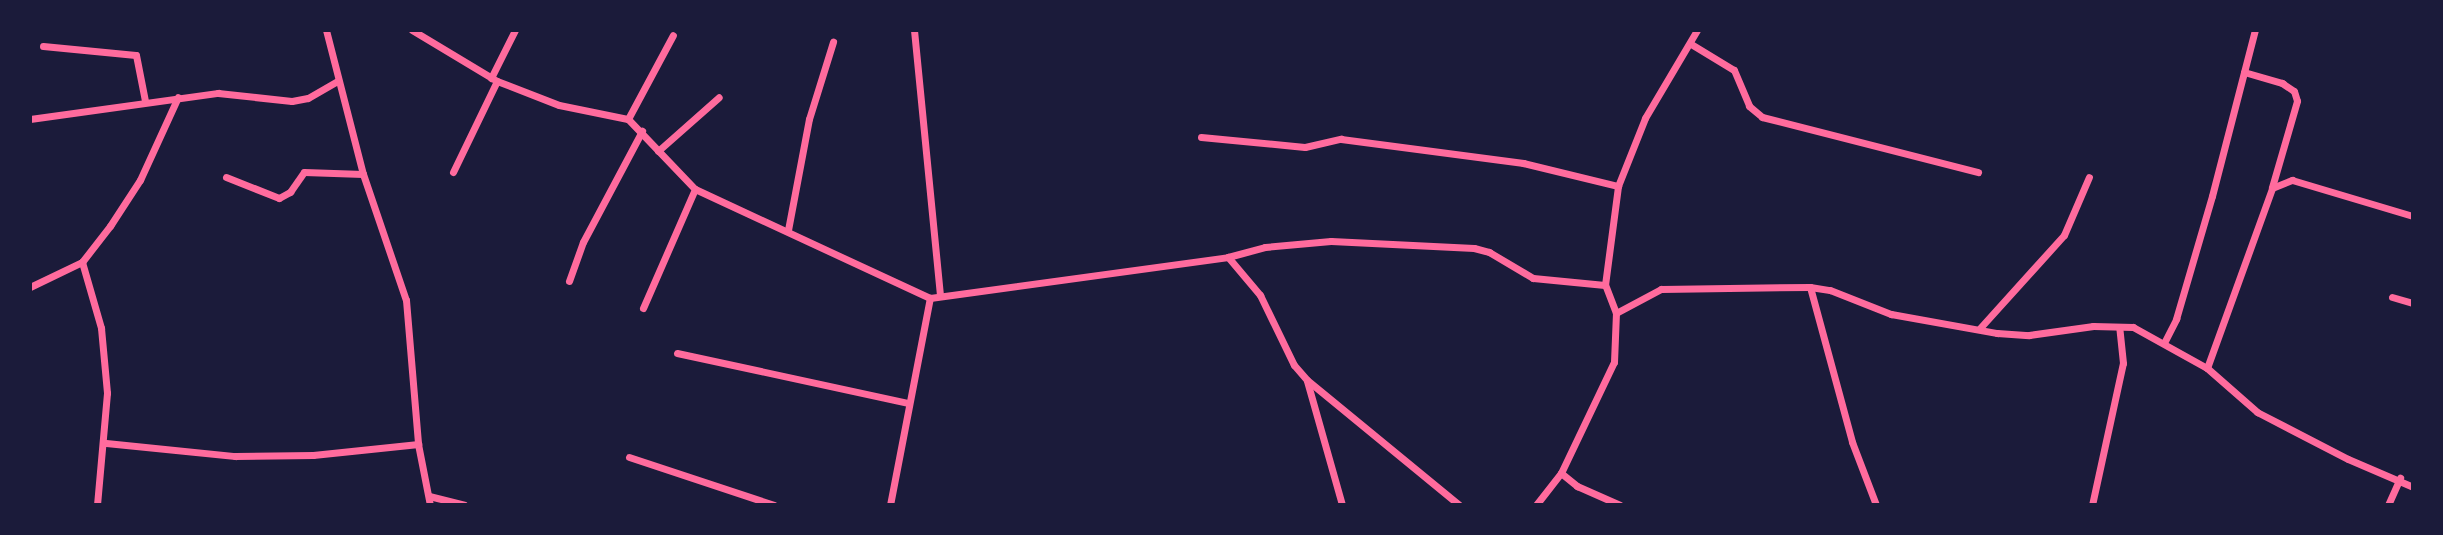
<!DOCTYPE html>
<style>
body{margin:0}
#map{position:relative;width:2443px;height:535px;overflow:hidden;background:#1b1b3a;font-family:"Noto Sans",sans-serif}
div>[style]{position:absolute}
.minor>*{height:7px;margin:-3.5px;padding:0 3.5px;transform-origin:3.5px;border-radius:3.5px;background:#ff6b9d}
span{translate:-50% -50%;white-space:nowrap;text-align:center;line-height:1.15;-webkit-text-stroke:5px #1b1b3a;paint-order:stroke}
.frame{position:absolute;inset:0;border:32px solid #1b1b3a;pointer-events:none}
</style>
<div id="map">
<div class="minor">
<div style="left:326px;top:30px;width:149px;rotate:75.6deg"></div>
<div style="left:363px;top:174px;width:133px;rotate:71.2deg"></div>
<div style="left:406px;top:300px;width:144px;rotate:85.2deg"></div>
<div style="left:418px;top:444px;width:62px;rotate:78.9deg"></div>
<div style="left:412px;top:30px;width:99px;rotate:31deg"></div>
<div style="left:497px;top:81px;width:66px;rotate:21.2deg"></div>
<div style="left:559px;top:105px;width:70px;rotate:11.5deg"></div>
<div style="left:628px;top:119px;width:97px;rotate:46.3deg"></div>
<div style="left:695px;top:189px;width:259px;rotate:24.9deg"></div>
<div style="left:930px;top:298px;width:301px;rotate:-7.8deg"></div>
<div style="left:1228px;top:257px;width:38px;rotate:-15deg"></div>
<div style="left:1265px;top:247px;width:66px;rotate:-5.2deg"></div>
<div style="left:1331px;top:241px;width:143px;rotate:2.8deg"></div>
<div style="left:1474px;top:248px;width:16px;rotate:15deg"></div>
<div style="left:1489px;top:252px;width:51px;rotate:30.6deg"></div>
<div style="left:1533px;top:278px;width:72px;rotate:5.6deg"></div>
<div style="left:914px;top:30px;width:265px;rotate:84.4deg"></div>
<div style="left:1691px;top:44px;width:50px;rotate:31.2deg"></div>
<div style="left:1734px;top:70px;width:39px;rotate:67deg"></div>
<div style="left:1749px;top:106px;width:17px;rotate:40deg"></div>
<div style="left:1762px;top:117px;width:223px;rotate:14.3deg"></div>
<div style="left:43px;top:46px;width:93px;rotate:5.5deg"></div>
<div style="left:136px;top:55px;width:47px;rotate:78.9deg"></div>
<div style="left:2244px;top:72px;width:40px;rotate:16deg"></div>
<div style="left:2282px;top:83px;width:14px;rotate:34deg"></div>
<div style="left:2294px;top:91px;width:10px;rotate:73deg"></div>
<div style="left:2297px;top:101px;width:90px;rotate:106.2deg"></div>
<div style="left:491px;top:78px;width:54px;rotate:-63.4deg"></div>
<div style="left:30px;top:119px;width:190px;rotate:-7.9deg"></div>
<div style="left:218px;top:93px;width:74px;rotate:6.2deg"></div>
<div style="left:292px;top:101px;width:16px;rotate:-11deg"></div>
<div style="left:308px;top:98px;width:34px;rotate:-30deg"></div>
<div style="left:628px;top:119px;width:95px;rotate:-61.8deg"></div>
<div style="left:1201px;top:137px;width:104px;rotate:5.5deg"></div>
<div style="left:1305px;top:147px;width:37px;rotate:-13deg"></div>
<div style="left:1341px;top:139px;width:184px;rotate:7.5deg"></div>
<div style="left:1523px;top:163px;width:98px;rotate:13.6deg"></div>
<div style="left:658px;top:151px;width:81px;rotate:-41.5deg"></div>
<div style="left:453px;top:172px;width:101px;rotate:-64.2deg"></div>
<div style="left:226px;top:177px;width:57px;rotate:21.6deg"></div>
<div style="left:279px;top:198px;width:13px;rotate:-29deg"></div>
<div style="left:290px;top:192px;width:24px;rotate:-55deg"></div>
<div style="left:304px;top:172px;width:59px;rotate:1.9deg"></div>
<div style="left:788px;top:230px;width:113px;rotate:-79.3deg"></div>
<div style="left:809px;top:119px;width:81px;rotate:-72.7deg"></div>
<div style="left:1228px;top:257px;width:50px;rotate:49.9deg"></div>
<div style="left:1260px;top:295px;width:78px;rotate:64.1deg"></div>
<div style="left:1294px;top:365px;width:20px;rotate:49deg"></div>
<div style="left:1307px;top:380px;width:197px;rotate:39.4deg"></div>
<div style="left:82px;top:262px;width:69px;rotate:73.9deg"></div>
<div style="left:101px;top:328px;width:65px;rotate:84.7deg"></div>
<div style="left:107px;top:393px;width:112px;rotate:95.1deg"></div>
<div style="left:569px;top:281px;width:41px;rotate:-70.3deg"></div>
<div style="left:583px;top:242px;width:126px;rotate:-62deg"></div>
<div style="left:30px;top:287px;width:58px;rotate:-25.7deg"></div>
<div style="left:82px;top:262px;width:46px;rotate:-52.1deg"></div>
<div style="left:110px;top:226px;width:55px;rotate:-56.9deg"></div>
<div style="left:140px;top:180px;width:91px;rotate:-65.4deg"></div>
<div style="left:1810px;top:287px;width:161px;rotate:74.8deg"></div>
<div style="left:1852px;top:442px;width:67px;rotate:69.1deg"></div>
<div style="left:2392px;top:297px;width:22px;rotate:16deg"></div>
<div style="left:643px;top:308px;width:130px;rotate:-66.4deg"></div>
<div style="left:1616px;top:313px;width:51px;rotate:-28.1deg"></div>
<div style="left:1661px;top:289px;width:149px;rotate:-0.8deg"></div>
<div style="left:1810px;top:287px;width:20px;rotate:9deg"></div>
<div style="left:1830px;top:290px;width:66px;rotate:21.5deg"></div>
<div style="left:1891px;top:314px;width:108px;rotate:10.2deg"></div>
<div style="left:1997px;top:333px;width:32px;rotate:4deg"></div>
<div style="left:2029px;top:335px;width:65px;rotate:-8deg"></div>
<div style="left:2093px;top:326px;width:40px;rotate:1.4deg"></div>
<div style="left:2133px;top:327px;width:85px;rotate:29deg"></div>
<div style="left:2207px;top:368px;width:67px;rotate:41.3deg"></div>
<div style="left:2257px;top:412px;width:102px;rotate:27.3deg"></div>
<div style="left:2348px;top:459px;width:71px;rotate:23.3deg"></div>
<div style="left:1980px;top:328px;width:125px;rotate:-47.9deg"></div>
<div style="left:2064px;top:235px;width:63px;rotate:-66.7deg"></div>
<div style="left:2165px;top:341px;width:25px;rotate:-63deg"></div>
<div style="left:2176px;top:319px;width:128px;rotate:-73.7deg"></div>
<div style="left:2212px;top:196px;width:171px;rotate:-75.5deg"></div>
<div style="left:677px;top:353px;width:237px;rotate:12.2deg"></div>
<div style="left:2207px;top:368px;width:191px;rotate:-70.1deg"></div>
<div style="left:2272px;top:188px;width:22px;rotate:-22deg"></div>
<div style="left:2292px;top:180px;width:126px;rotate:16.6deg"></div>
<div style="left:1307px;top:381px;width:129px;rotate:74.2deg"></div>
<div style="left:106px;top:443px;width:130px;rotate:5.8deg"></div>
<div style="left:235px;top:456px;width:78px;rotate:-0.7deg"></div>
<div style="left:313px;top:455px;width:106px;rotate:-6deg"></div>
<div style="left:629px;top:457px;width:153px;rotate:18.3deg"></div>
<div style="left:1561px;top:473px;width:21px;rotate:39deg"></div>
<div style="left:1577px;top:486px;width:47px;rotate:23.8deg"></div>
<div style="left:429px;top:496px;width:36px;rotate:14deg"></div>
<div style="left:890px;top:505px;width:211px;rotate:-79.1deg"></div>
<div style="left:1536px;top:505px;width:41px;rotate:-52deg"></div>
<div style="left:1561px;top:473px;width:123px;rotate:-64.5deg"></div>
<div style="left:1614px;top:362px;width:49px;rotate:-87.7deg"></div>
<div style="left:1616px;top:313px;width:30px;rotate:-111deg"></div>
<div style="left:1605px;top:285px;width:100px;rotate:-82.5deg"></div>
<div style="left:1618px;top:186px;width:73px;rotate:-68.3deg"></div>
<div style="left:1645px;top:118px;width:102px;rotate:-59.4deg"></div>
<div style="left:2092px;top:505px;width:145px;rotate:-77.7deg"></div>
<div style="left:2123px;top:363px;width:36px;rotate:-96deg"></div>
<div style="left:2388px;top:505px;width:30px;rotate:-66deg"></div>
</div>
<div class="frame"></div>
</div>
